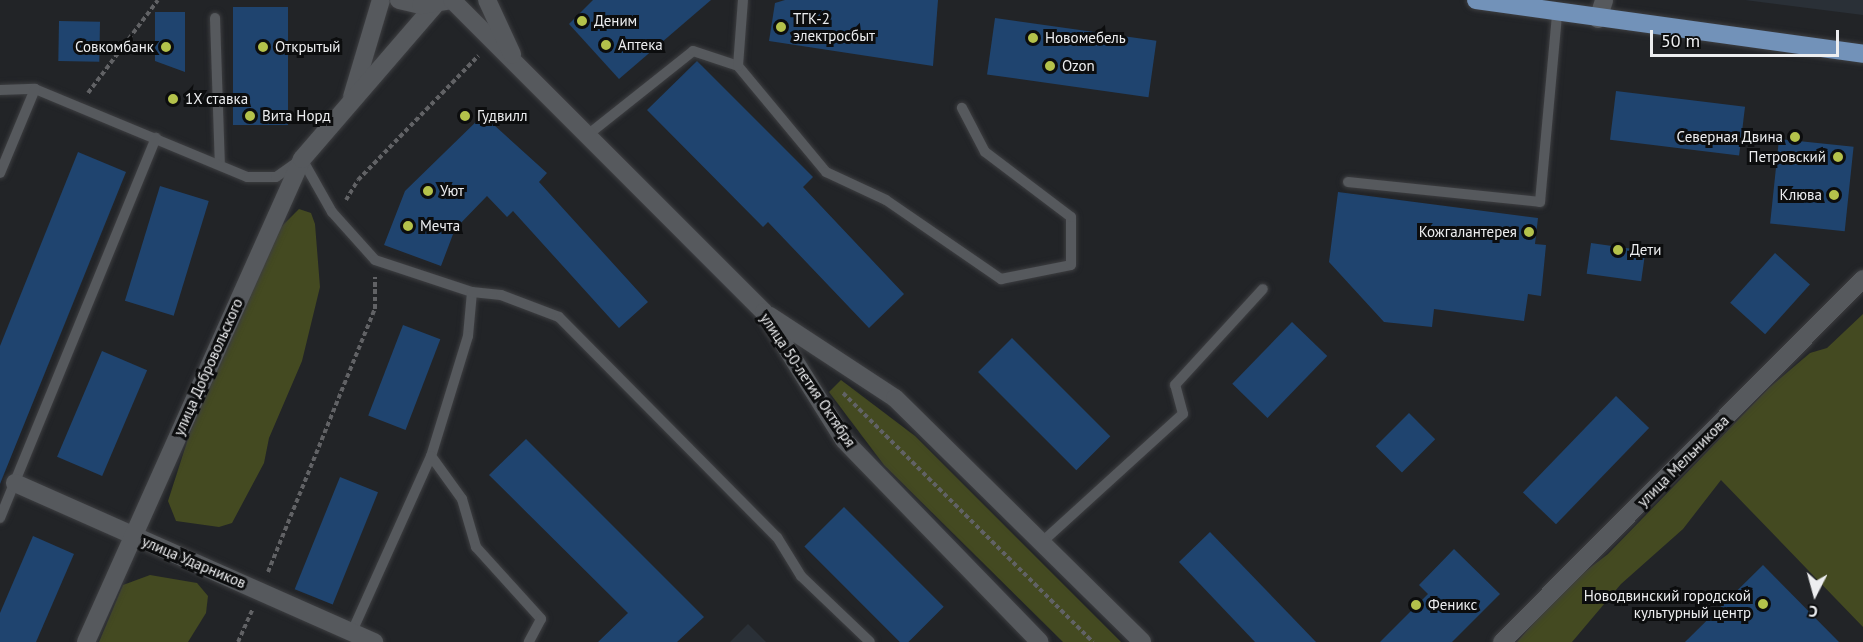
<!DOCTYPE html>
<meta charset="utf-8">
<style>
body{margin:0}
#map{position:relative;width:1863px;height:642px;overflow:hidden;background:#222427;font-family:"PT Sans",sans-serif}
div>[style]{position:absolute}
.built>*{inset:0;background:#2a3037}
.green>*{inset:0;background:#444a21}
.building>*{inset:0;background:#1f446f;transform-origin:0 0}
.path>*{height:4px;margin-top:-2px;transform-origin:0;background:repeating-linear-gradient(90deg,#616265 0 4.5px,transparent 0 7.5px)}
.roads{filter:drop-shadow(0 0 2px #3d3e41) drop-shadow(0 0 2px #3d3e41)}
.lane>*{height:10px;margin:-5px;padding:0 5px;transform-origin:5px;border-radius:5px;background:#56595d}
.street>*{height:18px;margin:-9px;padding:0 9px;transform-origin:9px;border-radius:9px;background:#56595d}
.secondary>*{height:18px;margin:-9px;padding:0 9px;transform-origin:9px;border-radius:9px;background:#56595d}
.primary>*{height:18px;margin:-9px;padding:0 9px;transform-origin:9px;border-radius:9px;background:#7292b9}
.dots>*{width:16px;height:16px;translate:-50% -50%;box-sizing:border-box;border:3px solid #0c0d0e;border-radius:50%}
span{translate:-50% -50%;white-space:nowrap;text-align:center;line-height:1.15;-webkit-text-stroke:6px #0c0d0e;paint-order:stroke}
.poi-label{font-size:15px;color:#edeef0}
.left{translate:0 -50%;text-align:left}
.right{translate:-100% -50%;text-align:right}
.street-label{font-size:15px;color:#edeef0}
.north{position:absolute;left:1785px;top:564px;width:60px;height:60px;-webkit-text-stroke:4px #0c0d0e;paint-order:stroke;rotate:186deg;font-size:16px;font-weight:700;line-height:24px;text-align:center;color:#edeef0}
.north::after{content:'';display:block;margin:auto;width:21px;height:27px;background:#edeef0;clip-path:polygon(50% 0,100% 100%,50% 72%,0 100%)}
.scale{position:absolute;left:1650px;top:30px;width:189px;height:27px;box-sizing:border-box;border:3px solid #edeef0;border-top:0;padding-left:8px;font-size:18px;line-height:21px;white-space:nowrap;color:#edeef0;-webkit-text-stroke:4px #0c0d0e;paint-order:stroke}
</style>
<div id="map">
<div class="built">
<div style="clip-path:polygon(1745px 0,1863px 0,1863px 15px)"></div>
<div style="clip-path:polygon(748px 624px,766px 642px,730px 642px)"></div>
</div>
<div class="green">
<div style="clip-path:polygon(299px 209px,311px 213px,315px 224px,320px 287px,302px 361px,269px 438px,264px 463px,232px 523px,219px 527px,176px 521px,168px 501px,195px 417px,280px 228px)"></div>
<div style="clip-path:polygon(1863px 314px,1863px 627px,1721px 480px,1683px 529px,1621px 584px,1572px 642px,1517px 642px,1565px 587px,1608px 554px,1769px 388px,1810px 353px,1827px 348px)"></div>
<div style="clip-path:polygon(841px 380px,915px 436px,1121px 642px,1063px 642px,884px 465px,829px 392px)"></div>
<div style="clip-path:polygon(150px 575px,197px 583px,208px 596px,206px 613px,188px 642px,99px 642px,123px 585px)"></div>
</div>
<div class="building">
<div style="clip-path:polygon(593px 0,711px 0,619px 79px,569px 24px)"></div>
<div style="clip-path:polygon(785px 0,938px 0,933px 66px,769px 41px,775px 3px)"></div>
<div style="left:233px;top:7px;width:55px;height:118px"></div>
<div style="clip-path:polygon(155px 12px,185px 12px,185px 72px,155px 61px)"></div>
<div style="left:995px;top:18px;width:163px;height:57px;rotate:8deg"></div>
<div style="left:59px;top:21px;width:41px;height:40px;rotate:1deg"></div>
<div style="clip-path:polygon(697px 61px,813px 177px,803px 187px,904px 294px,869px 328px,768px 222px,763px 227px,647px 110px)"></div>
<div style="left:1616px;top:91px;width:130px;height:49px;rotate:7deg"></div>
<div style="clip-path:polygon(483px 115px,547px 173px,539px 182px,648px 302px,619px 328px,513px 211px,507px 217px,487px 196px,455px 229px,441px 266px,384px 245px,405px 191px)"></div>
<div style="left:1779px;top:139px;width:75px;height:85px;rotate:6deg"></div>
<div style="clip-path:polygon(78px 152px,126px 172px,0 484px,0 346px)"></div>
<div style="left:160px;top:186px;width:51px;height:120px;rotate:17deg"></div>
<div style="clip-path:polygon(1338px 192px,1538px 218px,1535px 244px,1546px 245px,1541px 296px,1528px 294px,1524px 321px,1434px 309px,1432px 327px,1384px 322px,1329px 262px)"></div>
<div style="left:1591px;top:243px;width:55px;height:31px;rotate:8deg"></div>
<div style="left:1775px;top:253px;width:47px;height:67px;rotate:42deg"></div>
<div style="left:1292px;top:322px;width:49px;height:86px;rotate:44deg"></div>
<div style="left:403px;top:325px;width:40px;height:97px;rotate:21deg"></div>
<div style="left:1012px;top:338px;width:139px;height:48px;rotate:45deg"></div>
<div style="left:102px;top:351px;width:49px;height:115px;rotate:23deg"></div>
<div style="left:1616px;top:396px;width:46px;height:134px;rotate:44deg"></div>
<div style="left:1409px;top:413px;width:37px;height:47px;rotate:45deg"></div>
<div style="clip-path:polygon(526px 439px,704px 617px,677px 642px,598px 642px,628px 613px,489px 475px)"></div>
<div style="left:340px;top:477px;width:41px;height:121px;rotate:22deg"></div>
<div style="left:844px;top:507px;width:141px;height:56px;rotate:45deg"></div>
<div style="clip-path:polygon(1210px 532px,1316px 642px,1255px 642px,1179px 562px)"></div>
<div style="clip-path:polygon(33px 536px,74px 554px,36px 642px,0 642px,0 613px)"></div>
<div style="clip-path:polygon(1454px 549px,1500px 594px,1452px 642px,1380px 642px,1428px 594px,1419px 585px)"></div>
<div style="clip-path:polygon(1763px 565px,1839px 642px,1685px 642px)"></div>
</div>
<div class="path">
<div style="left:88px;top:93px;width:116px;rotate:-53deg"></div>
<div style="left:346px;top:200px;width:23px;rotate:-59deg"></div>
<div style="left:358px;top:180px;width:173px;rotate:-45.9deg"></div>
<div style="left:843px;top:393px;width:353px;rotate:44.9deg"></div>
<div style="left:268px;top:572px;width:284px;rotate:-67.9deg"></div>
<div style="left:375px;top:309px;width:32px;rotate:-90deg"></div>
<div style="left:238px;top:642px;width:35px;rotate:-66deg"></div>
</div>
<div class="roads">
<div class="lane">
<div style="left:215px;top:18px;width:147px;rotate:88.1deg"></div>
<div style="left:738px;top:66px;width:138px;rotate:50.3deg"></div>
<div style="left:826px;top:172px;width:66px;rotate:25deg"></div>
<div style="left:886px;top:200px;width:140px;rotate:34.5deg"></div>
<div style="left:1001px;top:279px;width:71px;rotate:-11.3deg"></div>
<div style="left:1071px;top:265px;width:48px;rotate:-90deg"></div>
<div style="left:1071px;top:217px;width:108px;rotate:-142.9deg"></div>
<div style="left:985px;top:152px;width:50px;rotate:-117.6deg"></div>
<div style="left:0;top:90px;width:35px;rotate:-2deg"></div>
<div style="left:35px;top:89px;width:230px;rotate:22.5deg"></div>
<div style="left:247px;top:177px;width:29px"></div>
<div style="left:276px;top:177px;width:32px;rotate:-35deg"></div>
<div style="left:302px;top:159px;width:61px;rotate:60.5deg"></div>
<div style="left:332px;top:212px;width:64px;rotate:48.1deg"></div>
<div style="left:375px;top:260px;width:102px;rotate:18.3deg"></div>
<div style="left:472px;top:292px;width:44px;rotate:95.2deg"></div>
<div style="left:468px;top:336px;width:126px;rotate:107.1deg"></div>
<div style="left:431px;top:456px;width:193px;rotate:114.2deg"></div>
<div style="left:585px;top:137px;width:138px;rotate:-38.5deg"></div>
<div style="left:693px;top:51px;width:47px;rotate:18.4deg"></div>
<div style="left:738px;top:66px;width:66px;rotate:-85.7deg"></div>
<div style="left:0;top:173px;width:91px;rotate:-67.4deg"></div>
<div style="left:1348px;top:182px;width:193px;rotate:5.9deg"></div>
<div style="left:1540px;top:202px;width:189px;rotate:-84.8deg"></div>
<div style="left:472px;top:292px;width:29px;rotate:6deg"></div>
<div style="left:501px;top:295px;width:62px;rotate:20.8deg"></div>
<div style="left:559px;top:317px;width:310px;rotate:45.3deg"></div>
<div style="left:777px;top:537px;width:46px;rotate:58.4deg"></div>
<div style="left:801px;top:576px;width:95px;rotate:43.7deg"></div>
<div style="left:431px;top:456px;width:53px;rotate:54.2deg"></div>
<div style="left:462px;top:499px;width:50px;rotate:73.7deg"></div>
<div style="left:476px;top:547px;width:97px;rotate:47.9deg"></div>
<div style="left:541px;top:619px;width:26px;rotate:118deg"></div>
<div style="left:0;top:518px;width:411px;rotate:-67.7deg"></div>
<div style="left:1041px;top:543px;width:192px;rotate:-42.3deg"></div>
<div style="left:1183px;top:414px;width:30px;rotate:-105deg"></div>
<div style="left:1175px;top:385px;width:130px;rotate:-47.5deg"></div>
</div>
<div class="street">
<div style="left:352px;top:97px;width:101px;rotate:-73.4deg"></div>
<div style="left:15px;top:483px;width:393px;rotate:23.9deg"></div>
<div style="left:86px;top:642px;width:529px;rotate:-65.91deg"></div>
<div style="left:302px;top:159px;width:203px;rotate:-49.2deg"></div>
</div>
<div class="secondary">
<div style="left:399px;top:0;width:23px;rotate:13deg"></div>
<div style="left:421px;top:5px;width:31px;rotate:-9deg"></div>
<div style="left:452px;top:0;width:441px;rotate:45deg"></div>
<div style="left:764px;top:312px;width:151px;rotate:58deg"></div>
<div style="left:844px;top:440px;width:281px;rotate:45.9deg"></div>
<div style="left:487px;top:0;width:60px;rotate:65.2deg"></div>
<div style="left:1598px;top:19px;width:20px;rotate:-72deg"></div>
<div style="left:770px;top:316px;width:149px;rotate:33.3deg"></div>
<div style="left:895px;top:398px;width:347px;rotate:44.6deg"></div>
<div style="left:1502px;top:642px;width:512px;rotate:-45.16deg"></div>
</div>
<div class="primary">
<div style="left:1476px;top:0;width:391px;rotate:7.9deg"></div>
</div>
</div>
<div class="dots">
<div style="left:582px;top:21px;background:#b4c24b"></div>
<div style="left:781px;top:27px;background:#b4c24b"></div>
<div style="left:1033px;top:38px;background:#b4c24b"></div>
<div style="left:606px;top:45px;background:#b4c24b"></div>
<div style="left:166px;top:47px;background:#b4c24b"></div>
<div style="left:263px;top:47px;background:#b4c24b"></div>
<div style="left:1050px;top:66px;background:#b4c24b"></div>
<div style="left:173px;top:99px;background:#b4c24b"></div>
<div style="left:250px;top:116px;background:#b4c24b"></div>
<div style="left:465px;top:116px;background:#b4c24b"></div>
<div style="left:1795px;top:137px;background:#b4c24b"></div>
<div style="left:1838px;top:157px;background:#b4c24b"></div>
<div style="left:428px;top:191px;background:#b4c24b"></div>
<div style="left:1834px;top:195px;background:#b4c24b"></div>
<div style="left:408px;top:226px;background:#b4c24b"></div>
<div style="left:1529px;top:232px;background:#b4c24b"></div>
<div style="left:1618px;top:250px;background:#b4c24b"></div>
<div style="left:1763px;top:604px;background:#b4c24b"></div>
<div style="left:1416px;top:605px;background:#b4c24b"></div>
</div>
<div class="poi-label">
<span class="left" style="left:793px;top:27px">ТГК-2<br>электросбыт</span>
<span class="left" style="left:594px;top:21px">Деним</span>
<span class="left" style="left:1045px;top:38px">Новомебель</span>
<span class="left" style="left:618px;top:45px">Аптека</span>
<span class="right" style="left:154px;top:47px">Совкомбанк</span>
<span class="left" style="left:275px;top:47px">Открытый</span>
<span class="left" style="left:1062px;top:66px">Ozon</span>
<span class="left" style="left:185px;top:99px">1Х ставка</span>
<span class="left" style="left:262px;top:116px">Вита Норд</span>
<span class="left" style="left:477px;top:116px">Гудвилл</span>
<span class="right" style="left:1783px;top:137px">Северная Двина</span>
<span class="right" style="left:1826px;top:157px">Петровский</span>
<span class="left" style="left:440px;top:191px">Уют</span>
<span class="right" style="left:1822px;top:195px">Клюва</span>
<span class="left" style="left:420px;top:226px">Мечта</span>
<span class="right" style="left:1517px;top:232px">Кожгалантерея</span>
<span class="left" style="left:1630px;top:250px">Дети</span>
<span class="right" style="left:1751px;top:604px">Новодвинский городской<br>культурный центр</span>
<span class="left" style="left:1428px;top:605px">Феникс</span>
</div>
<div class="street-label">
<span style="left:208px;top:367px;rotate:-66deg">улица Добровольского</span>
<span style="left:808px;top:380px;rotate:56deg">улица 50-летия Октября</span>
<span style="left:1683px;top:461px;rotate:-45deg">улица Мельникова</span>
<span style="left:194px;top:562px;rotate:23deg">улица Ударников</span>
</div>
<div class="north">С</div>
<div class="scale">50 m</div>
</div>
